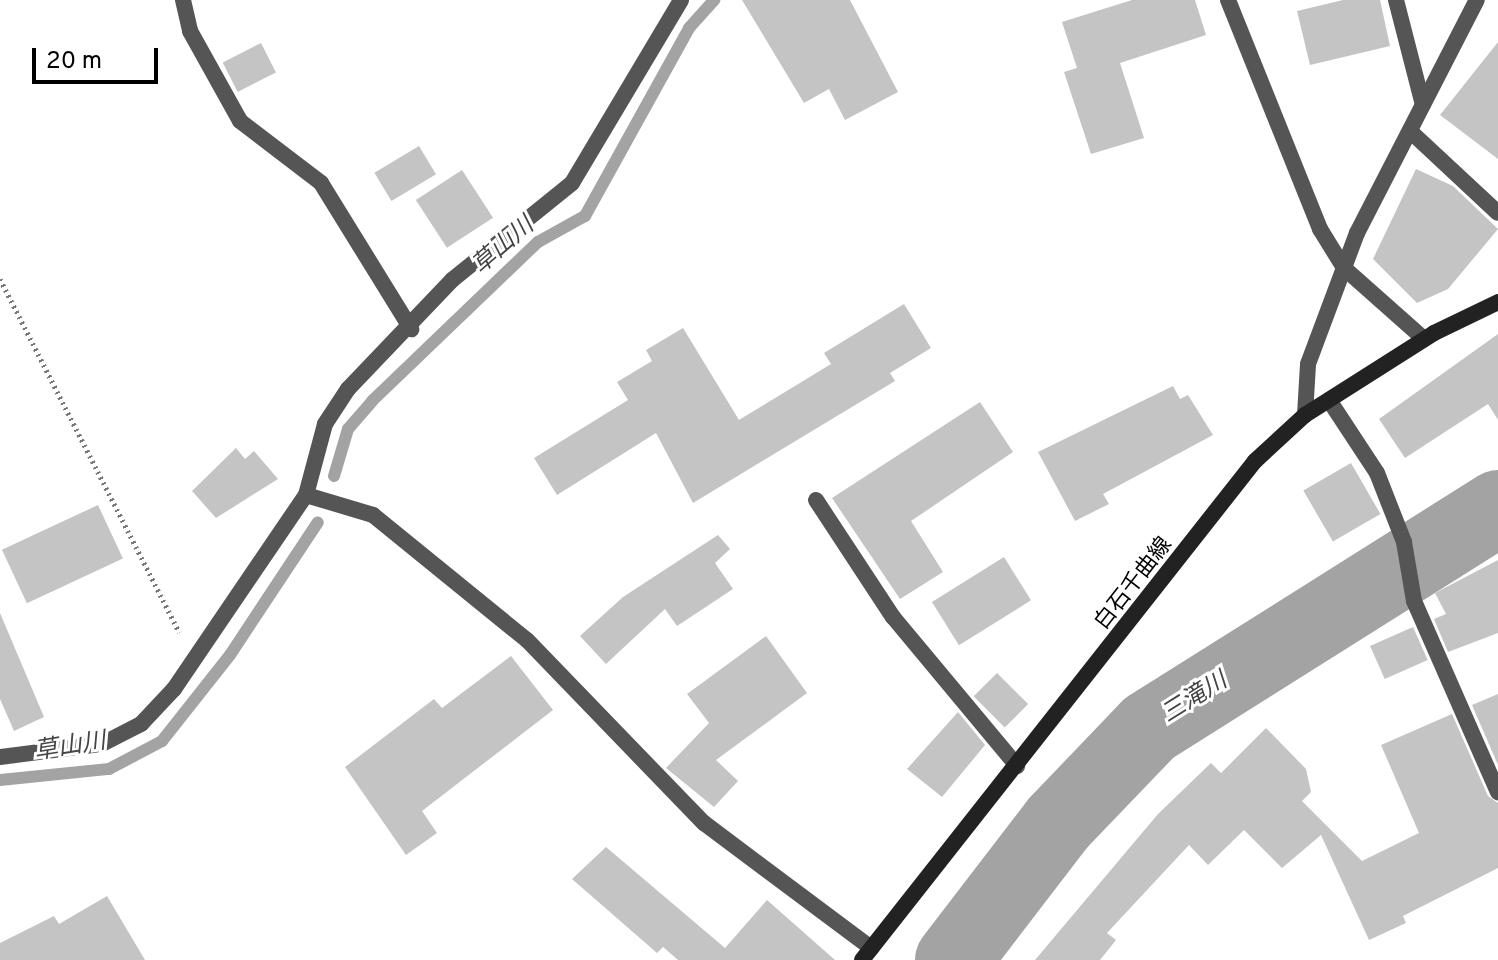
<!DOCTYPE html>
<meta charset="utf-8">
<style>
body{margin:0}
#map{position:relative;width:1498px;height:960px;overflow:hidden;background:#fff;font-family:Overpass,"Noto Sans JP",sans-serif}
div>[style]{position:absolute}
.stream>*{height:12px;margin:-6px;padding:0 6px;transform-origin:6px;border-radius:6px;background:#a3a3a3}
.river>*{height:76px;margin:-38px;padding:0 38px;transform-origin:38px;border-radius:38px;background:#a3a3a3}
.building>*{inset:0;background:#c4c4c4;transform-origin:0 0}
.path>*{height:5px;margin-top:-2.5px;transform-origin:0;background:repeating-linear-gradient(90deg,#777 0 2px,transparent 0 6px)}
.lane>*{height:16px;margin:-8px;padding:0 8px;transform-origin:8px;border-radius:8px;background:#555}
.street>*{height:16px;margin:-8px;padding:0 8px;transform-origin:8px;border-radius:8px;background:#555}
.secondary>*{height:16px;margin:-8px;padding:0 8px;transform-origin:8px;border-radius:8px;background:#222}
span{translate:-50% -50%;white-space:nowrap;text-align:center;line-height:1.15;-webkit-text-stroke:6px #fff;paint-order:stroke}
.street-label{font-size:22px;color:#000}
.water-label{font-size:24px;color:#444;font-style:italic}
.scale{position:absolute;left:32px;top:48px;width:126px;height:36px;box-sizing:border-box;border:4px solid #000;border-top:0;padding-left:10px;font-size:24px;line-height:28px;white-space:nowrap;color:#000;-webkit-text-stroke:6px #fff;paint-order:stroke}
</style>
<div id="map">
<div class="stream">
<div style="left:334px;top:476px;width:49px;rotate:-73.4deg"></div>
<div style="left:348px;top:429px;width:37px;rotate:-49deg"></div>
<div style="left:372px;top:401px;width:230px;rotate:-43.8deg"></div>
<div style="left:538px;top:242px;width:54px;rotate:-29deg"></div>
<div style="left:585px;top:216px;width:215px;rotate:-61deg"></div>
<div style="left:689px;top:28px;width:38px;rotate:-48deg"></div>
<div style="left:0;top:780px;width:110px;rotate:-5.8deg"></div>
<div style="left:109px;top:769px;width:60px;rotate:-27.8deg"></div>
<div style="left:162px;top:741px;width:110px;rotate:-51.7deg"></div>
<div style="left:230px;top:655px;width:159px;rotate:-56.5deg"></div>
</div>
<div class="river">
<div style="left:953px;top:960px;width:174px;rotate:-52.5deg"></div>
<div style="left:1059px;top:822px;width:130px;rotate:-46.2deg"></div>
<div style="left:1149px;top:728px;width:413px;rotate:-32.2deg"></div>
</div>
<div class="building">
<div style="clip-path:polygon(742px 0,850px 0,898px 92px,845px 120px,829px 89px,804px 103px)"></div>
<div style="clip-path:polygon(1132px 0,1195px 0,1206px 35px,1120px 63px,1144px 138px,1091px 154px,1064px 72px,1077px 68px,1062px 22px)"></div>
<div style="clip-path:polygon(1343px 0,1380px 0,1390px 46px,1310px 65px,1297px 11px)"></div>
<div style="clip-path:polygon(1498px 42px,1498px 159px,1440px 115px)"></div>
<div style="left:261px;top:43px;width:33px;height:43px;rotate:63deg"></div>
<div style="left:419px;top:146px;width:33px;height:52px;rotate:59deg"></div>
<div style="clip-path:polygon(1416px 169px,1453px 186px,1498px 229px,1448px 289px,1417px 303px,1373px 259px)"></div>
<div style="left:462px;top:170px;width:57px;height:55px;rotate:57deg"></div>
<div style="clip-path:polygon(904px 304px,931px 348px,890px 373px,895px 381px,693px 503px,656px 433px,557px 495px,534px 458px,628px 400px,617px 382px,652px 361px,646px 350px,683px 328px,739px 420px,831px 364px,824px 353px)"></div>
<div style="clip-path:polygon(1498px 334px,1498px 420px,1488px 404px,1405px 458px,1379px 419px)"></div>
<div style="clip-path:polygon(1173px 386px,1180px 399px,1188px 395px,1213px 435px,1103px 494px,1109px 504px,1075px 521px,1038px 452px)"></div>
<div style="clip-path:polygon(980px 402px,1013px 452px,911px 521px,943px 572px,900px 599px,832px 498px)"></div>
<div style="clip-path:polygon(236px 448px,245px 459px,254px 451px,278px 479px,216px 518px,192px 491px)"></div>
<div style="left:1351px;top:463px;width:59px;height:55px;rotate:60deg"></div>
<div style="left:98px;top:505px;width:59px;height:106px;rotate:65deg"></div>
<div style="clip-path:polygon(718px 535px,730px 549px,715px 563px,733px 589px,677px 626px,665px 609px,606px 664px,580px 636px,623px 597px)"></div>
<div style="left:1004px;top:557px;width:51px;height:85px;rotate:58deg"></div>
<div style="clip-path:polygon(1498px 560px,1498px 633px,1448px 652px,1434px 619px,1446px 614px,1435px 593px)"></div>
<div style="clip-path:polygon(0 613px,44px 717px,14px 731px,0 699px)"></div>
<div style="left:1413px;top:627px;width:36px;height:47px;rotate:66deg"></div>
<div style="clip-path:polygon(766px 636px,807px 693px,716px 760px,738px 781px,714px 807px,666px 768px,709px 723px,687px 694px)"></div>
<div style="clip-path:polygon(511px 656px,553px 710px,422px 811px,437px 833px,406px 855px,345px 767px,434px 699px,442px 708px)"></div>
<div style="left:997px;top:673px;width:44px;height:33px;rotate:45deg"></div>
<div style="clip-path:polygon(1498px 694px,1498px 765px,1472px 705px)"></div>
<div style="clip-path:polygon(958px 712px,985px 745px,942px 797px,907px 769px)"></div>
<div style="clip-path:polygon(1452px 714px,1488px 796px,1498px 803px,1498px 868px,1403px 916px,1406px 923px,1369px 940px,1321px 835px,1282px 868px,1244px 830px,1208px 865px,1189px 845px,1107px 933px,1116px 940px,1100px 960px,1035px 960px,1158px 814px,1211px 763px,1221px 773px,1266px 728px,1306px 769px,1311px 792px,1302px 801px,1362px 861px,1419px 833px,1381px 745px)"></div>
<div style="clip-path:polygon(606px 847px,725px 948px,767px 900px,835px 960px,678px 960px,663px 947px,657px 953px,572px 879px)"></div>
<div style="clip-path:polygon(107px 896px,145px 960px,0 960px,0 943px,54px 916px,59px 924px)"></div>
</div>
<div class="path">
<div style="left:0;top:279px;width:396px;rotate:63.1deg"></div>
</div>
<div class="lane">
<div style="left:183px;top:0;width:32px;rotate:77deg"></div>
<div style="left:190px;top:31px;width:103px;rotate:60.9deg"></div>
<div style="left:240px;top:121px;width:102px;rotate:37.4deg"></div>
<div style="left:321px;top:183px;width:172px;rotate:58.3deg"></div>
<div style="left:1396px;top:0;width:108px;rotate:75.6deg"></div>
<div style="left:1410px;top:131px;width:120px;rotate:43deg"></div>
<div style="left:1344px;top:268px;width:107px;rotate:41.6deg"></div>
<div style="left:816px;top:500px;width:140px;rotate:56.7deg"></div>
<div style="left:893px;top:617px;width:194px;rotate:50.2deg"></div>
</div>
<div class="street">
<div style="left:1228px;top:0;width:247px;rotate:68.1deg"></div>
<div style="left:1320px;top:229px;width:46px;rotate:58.4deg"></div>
<div style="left:1329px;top:400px;width:87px;rotate:56.7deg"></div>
<div style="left:1377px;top:473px;width:74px;rotate:68.6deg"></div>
<div style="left:1404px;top:542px;width:60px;rotate:80.4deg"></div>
<div style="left:1414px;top:601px;width:209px;rotate:66.3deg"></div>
<div style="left:1305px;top:415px;width:51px;rotate:-86.6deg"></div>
<div style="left:1308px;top:364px;width:140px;rotate:-69.5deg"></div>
<div style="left:1357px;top:233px;width:262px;rotate:-62.8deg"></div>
<div style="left:306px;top:495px;width:70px;rotate:16.6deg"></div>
<div style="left:373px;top:515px;width:198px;rotate:39.1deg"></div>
<div style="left:527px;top:640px;width:255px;rotate:46deg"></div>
<div style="left:704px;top:823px;width:209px;rotate:36.8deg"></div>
<div style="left:0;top:757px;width:103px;rotate:-7.3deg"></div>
<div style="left:102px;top:744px;width:44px;rotate:-27.1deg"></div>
<div style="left:141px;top:724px;width:48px;rotate:-46.7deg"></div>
<div style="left:174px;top:689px;width:235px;rotate:-55.8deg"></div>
<div style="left:306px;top:495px;width:73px;rotate:-75deg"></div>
<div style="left:325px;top:424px;width:42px;rotate:-56.7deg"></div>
<div style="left:348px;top:389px;width:151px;rotate:-46.3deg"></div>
<div style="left:452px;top:280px;width:154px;rotate:-38.9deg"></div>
<div style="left:572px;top:183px;width:213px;rotate:-59.2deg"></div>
</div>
<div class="secondary">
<div style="left:862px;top:960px;width:635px;rotate:-51.78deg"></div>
<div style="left:1255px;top:461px;width:68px;rotate:-42.6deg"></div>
<div style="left:1305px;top:415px;width:153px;rotate:-32.4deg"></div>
<div style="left:1434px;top:333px;width:71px;rotate:-25.8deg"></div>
</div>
<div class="street-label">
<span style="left:1134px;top:584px;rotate:-52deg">白石千曲線</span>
</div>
<div class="water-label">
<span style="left:504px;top:247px;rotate:-41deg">草山川</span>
<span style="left:1195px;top:699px;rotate:-32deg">三滝川</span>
<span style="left:70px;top:748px;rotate:-9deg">草山川</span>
</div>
<div class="scale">20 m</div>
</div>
